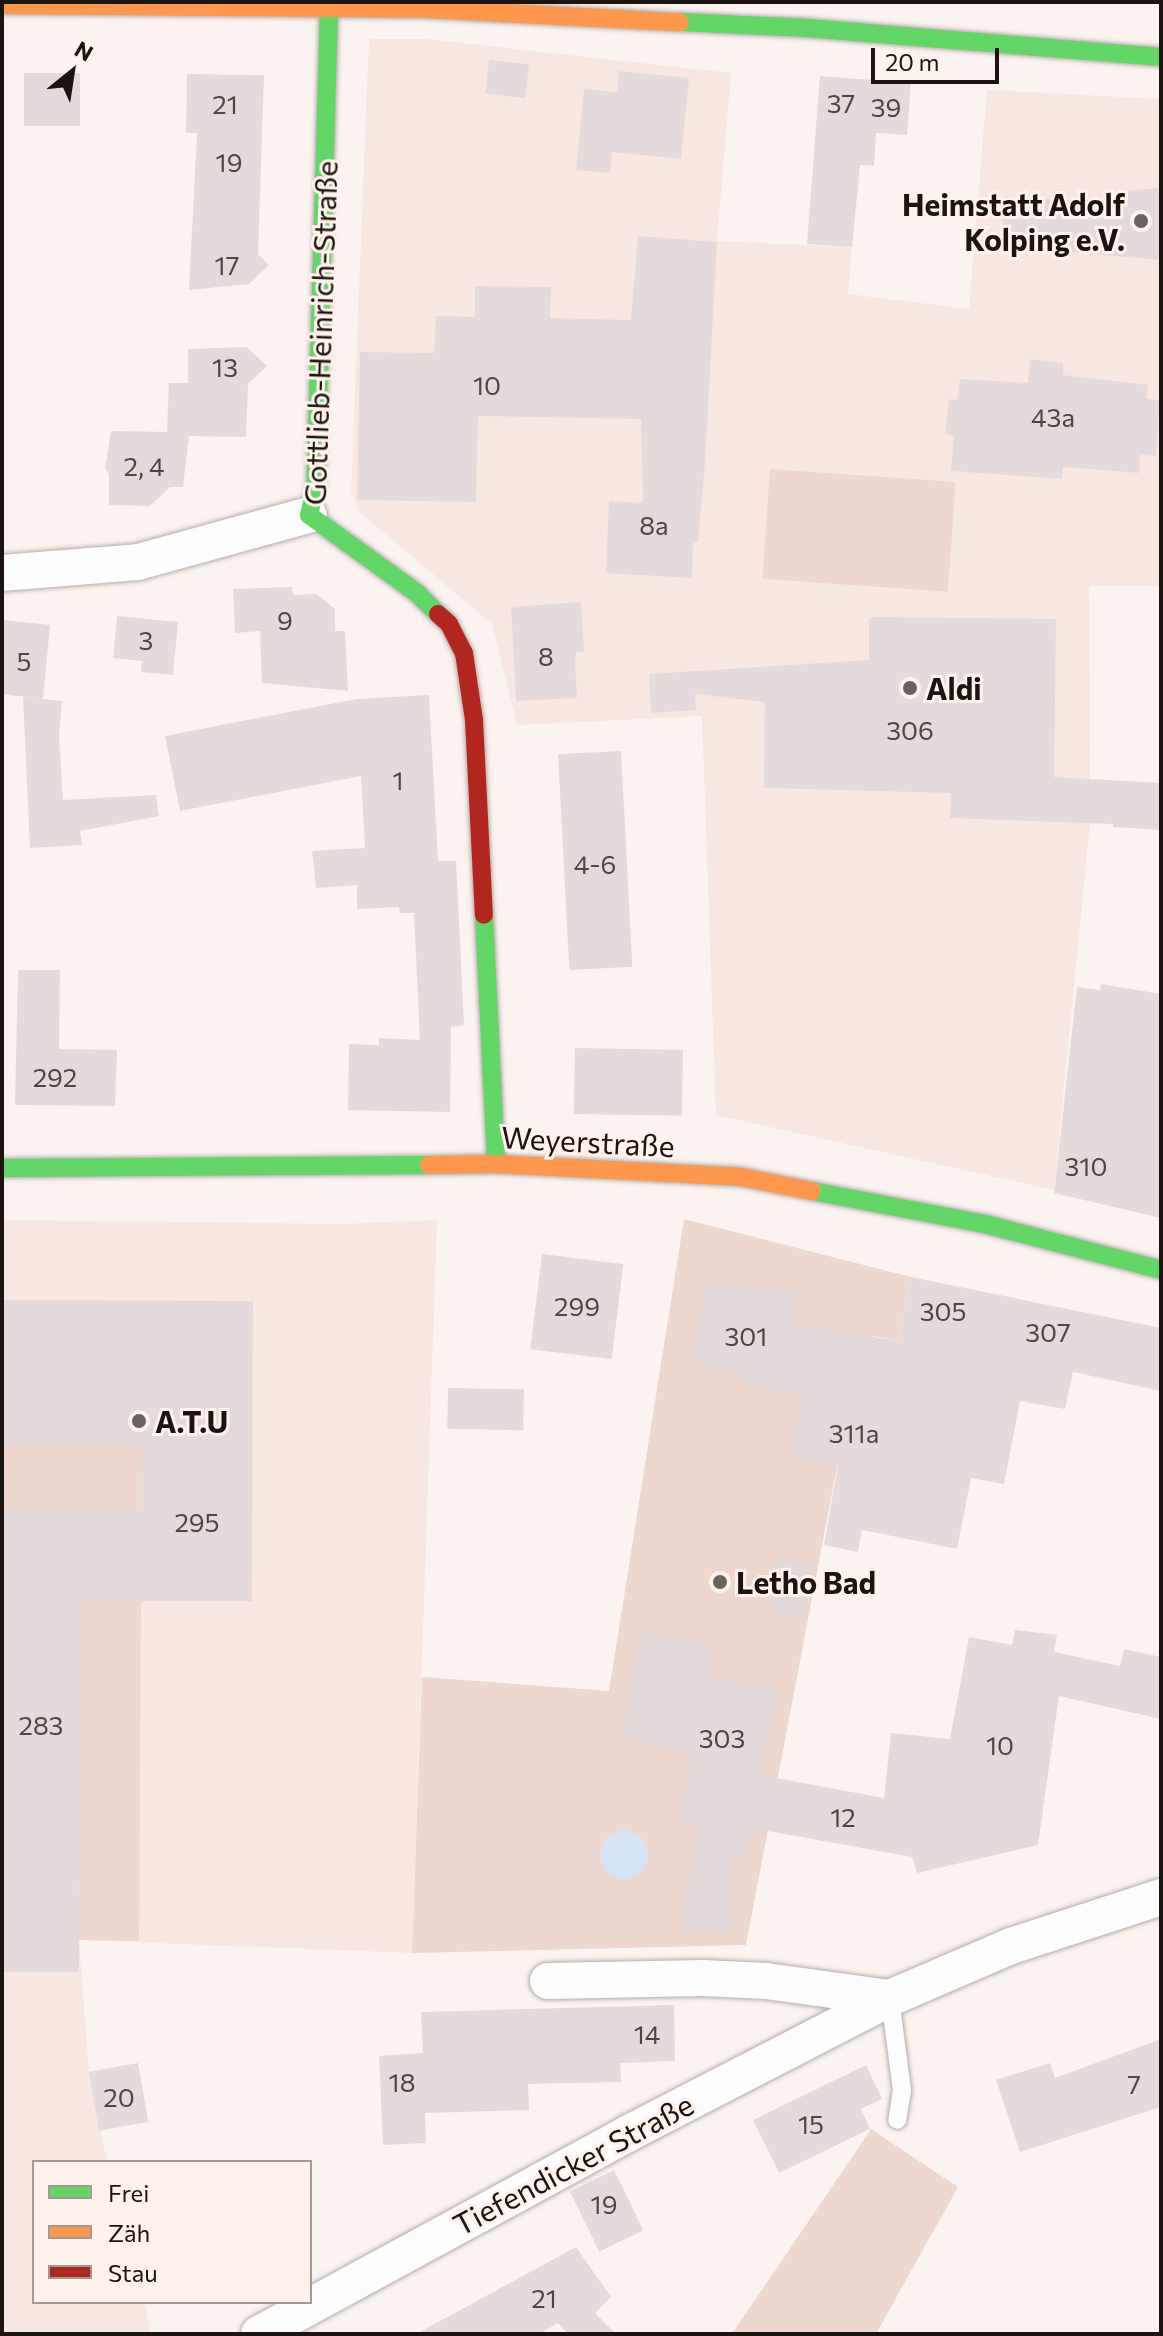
<!DOCTYPE html>
<meta charset="utf-8">
<style>
body{margin:0}
#map{position:relative;width:1163px;height:2336px;overflow:hidden;background:#fbf3f0;font-family:Commissioner,sans-serif}
div>[style]{position:absolute}
.built>*{inset:0;background:#f8e7e1}
.green>*{inset:0;background:#edd7cf;transform-origin:0 0}
.water>*{inset:0;background:#d4e4f6}
.round{border-radius:50%}
.building>*{inset:0;background:#e4dadc;transform-origin:0 0}
.roads{filter:drop-shadow(0 0 2px #b4adaa) drop-shadow(0 0 2px #b4adaa)}
.lane>*{height:18px;margin:-9px;padding:0 9px;transform-origin:9px;border-radius:9px;background:#fefdfd}
.street>*{height:36px;margin:-18px;padding:0 18px;transform-origin:18px;border-radius:18px;background:#fefdfd}
.fast>*{height:18px;margin:-9px;padding:0 9px;transform-origin:9px;border-radius:9px;background:#63d668}
.slow>*{height:18px;margin:-9px;padding:0 9px;transform-origin:9px;border-radius:9px;background:#ff974d}
.jam>*{height:18px;margin:-9px;padding:0 9px;transform-origin:9px;border-radius:9px;background:#b3261e}
.dots>*{width:22px;height:22px;translate:-50% -50%;box-sizing:border-box;border:4px solid #fff1ec;border-radius:50%}
span{translate:-50% -50%;white-space:nowrap;text-align:center;line-height:1.15;-webkit-text-stroke:6px #fff1ec;paint-order:stroke}
.number-label{font-size:26px;color:#4e4645}
.number-label span{-webkit-text-stroke-width:0}
.poi-label{font-size:30px;color:#1b1411;font-weight:700}
.right{translate:-100% -50%;text-align:right}
.left{translate:0 -50%;text-align:left}
.street-label{font-size:30px;color:#1b1411}
.frame{position:absolute;inset:0;border:4px solid #1b1411;pointer-events:none}
.legend{position:absolute;left:32px;top:2160px;width:280px;height:144px;box-sizing:border-box;background:#fff1ec;border:2px solid #a49994;margin:0;padding:10px 14px;list-style:none;font-size:24px;color:#1b1411}
.legend li{display:flex;align-items:center;gap:16px;height:40px}
.legend b{width:40px;border:2px solid #a49994}
.north{position:absolute;left:32px;top:32px;width:80px;height:80px;-webkit-text-stroke:6px #fff1ec;paint-order:stroke;rotate:30deg;font-size:22px;font-weight:700;line-height:32px;text-align:center;color:#1b1411}
.north::after{content:'';display:block;margin:auto;width:28px;height:36px;background:#1b1411;clip-path:polygon(50% 0,100% 100%,50% 72%,0 100%)}
.scale{position:absolute;left:871px;top:48px;width:128px;height:36px;box-sizing:border-box;border:4px solid #1b1411;border-top:0;padding-left:10px;font-size:24px;line-height:28px;white-space:nowrap;color:#1b1411;-webkit-text-stroke:6px #fff1ec;paint-order:stroke}
</style>
<div id="map">
<div class="built">
<div style="clip-path:polygon(369px 39px,426px 39px,731px 73px,717px 241px,852px 247px,848px 294px,969px 309px,987px 90px,1161px 99px,1161px 586px,1089px 586px,1090px 823px,1054px 1190px,716px 1115px,702px 716px,517px 725px,492px 624px,359px 512px,351px 491px)"></div>
<div style="clip-path:polygon(2px 1220px,343px 1224px,437px 1220px,412px 1953px,79px 1940px,89px 2072px,107px 2162px,34px 2162px,34px 2302px,144px 2302px,152px 2334px,2px 2334px)"></div>
</div>
<div class="green">
<div style="left:770px;top:469px;width:186px;height:110px;rotate:4deg"></div>
<div style="clip-path:polygon(684px 1219px,911px 1277px,898px 1341px,873px 1336px,853px 1383px,746px 1945px,412px 1953px,422px 1677px,609px 1691px)"></div>
<div style="clip-path:polygon(2px 1444px,142px 1444px,139px 1941px,79px 1940px,82px 1510px,2px 1510px)"></div>
<div style="clip-path:polygon(871px 2129px,958px 2187px,876px 2334px,732px 2334px)"></div>
</div>
<div class="water">
<div class="round" style="left:600px;top:1831px;width:48px;height:48px"></div>
</div>
<div class="building">
<div style="left:489px;top:60px;width:40px;height:34px;rotate:6deg"></div>
<div style="clip-path:polygon(619px 71px,689px 78px,681px 159px,612px 152px,610px 173px,576px 170px,584px 89px,617px 92px)"></div>
<div style="left:80px;top:73px;width:53px;height:56px;rotate:90deg"></div>
<div style="clip-path:polygon(187px 74px,264px 75px,258px 254px,269px 265px,249px 284px,189px 290px,197px 133px,186px 133px)"></div>
<div style="clip-path:polygon(820px 76px,911px 83px,907px 135px,876px 133px,874px 166px,860px 165px,852px 247px,807px 244px)"></div>
<div style="clip-path:polygon(1161px 188px,1161px 260px,1002px 246px,1004px 196px,1123px 204px,1124px 191px)"></div>
<div style="clip-path:polygon(638px 236px,717px 242px,705px 463px,698px 542px,693px 543px,692px 578px,606px 573px,609px 501px,643px 503px,641px 419px,478px 416px,476px 502px,357px 500px,360px 352px,434px 353px,436px 316px,475px 317px,475px 286px,551px 287px,550px 318px,631px 320px)"></div>
<div style="clip-path:polygon(247px 347px,267px 366px,248px 384px,246px 437px,189px 436px,183px 487px,170px 487px,150px 506px,109px 505px,109px 474px,105px 469px,111px 431px,167px 432px,169px 383px,188px 383px,188px 349px)"></div>
<div style="clip-path:polygon(1030px 359px,1063px 363px,1063px 375px,1148px 385px,1147px 399px,1160px 400px,1156px 456px,1140px 455px,1139px 473px,1063px 467px,1062px 479px,951px 471px,954px 435px,945px 434px,949px 399px,957px 400px,960px 379px,1028px 383px)"></div>
<div style="clip-path:polygon(292px 587px,293px 595px,317px 594px,335px 609px,335px 631px,345px 631px,348px 691px,262px 683px,260px 631px,235px 633px,233px 589px)"></div>
<div style="clip-path:polygon(581px 602px,584px 652px,577px 651px,575px 661px,577px 698px,516px 701px,511px 607px)"></div>
<div style="clip-path:polygon(117px 616px,178px 622px,173px 675px,141px 672px,142px 661px,113px 658px)"></div>
<div style="clip-path:polygon(869px 617px,1056px 619px,1054px 777px,1161px 783px,1161px 830px,1113px 827px,1113px 824px,950px 818px,951px 793px,764px 788px,765px 702px,695px 694px,696px 710px,651px 713px,649px 674px,869px 660px)"></div>
<div style="clip-path:polygon(2px 620px,50px 625px,43px 699px,2px 694px)"></div>
<div style="clip-path:polygon(429px 695px,438px 861px,456px 861px,464px 1025px,451px 1027px,450px 1112px,348px 1110px,349px 1044px,379px 1045px,379px 1038px,420px 1040px,414px 913px,400px 913px,399px 907px,357px 909px,357px 885px,316px 888px,312px 851px,365px 848px,361px 776px,180px 811px,165px 736px,356px 699px)"></div>
<div style="clip-path:polygon(23px 697px,62px 701px,59px 735px,63px 800px,156px 795px,159px 816px,80px 831px,82px 845px,30px 848px)"></div>
<div style="left:621px;top:751px;width:216px;height:63px;rotate:87deg"></div>
<div style="clip-path:polygon(18px 970px,60px 970px,59px 1049px,117px 1050px,115px 1106px,15px 1105px)"></div>
<div style="clip-path:polygon(1101px 984px,1161px 994px,1161px 1218px,1054px 1193px,1077px 987px,1100px 990px)"></div>
<div style="left:575px;top:1048px;width:108px;height:66px;rotate:1deg"></div>
<div style="left:542px;top:1254px;width:82px;height:96px;rotate:7deg"></div>
<div style="clip-path:polygon(911px 1277px,1161px 1328px,1161px 1391px,1073px 1372px,1065px 1409px,1020px 1401px,1004px 1484px,971px 1478px,957px 1549px,862px 1530px,858px 1552px,824px 1545px,838px 1465px,791px 1456px,802px 1394px,744px 1385px,745px 1375px,699px 1366px,700px 1362px,692px 1360px,708px 1282px,799px 1293px,794px 1321px,798px 1325px,898px 1341px)"></div>
<div style="clip-path:polygon(2px 1300px,253px 1301px,252px 1601px,82px 1601px,79px 1972px,2px 1972px,2px 1510px,142px 1510px,142px 1444px,2px 1444px)"></div>
<div style="left:448px;top:1388px;width:76px;height:41px;rotate:1deg"></div>
<div style="left:778px;top:1560px;width:33px;height:52px;rotate:9deg"></div>
<div style="clip-path:polygon(1015px 1630px,1057px 1635px,1054px 1652px,1120px 1666px,1124px 1649px,1161px 1657px,1161px 1719px,1059px 1696px,1038px 1845px,917px 1873px,912px 1857px,751px 1828px,746px 1856px,734px 1853px,732px 1932px,684px 1931px,685px 1900px,699px 1826px,679px 1822px,692px 1752px,622px 1739px,642px 1631px,712px 1644px,707px 1676px,777px 1689px,760px 1775px,884px 1798px,891px 1733px,950px 1739px,969px 1637px,1012px 1645px)"></div>
<div style="clip-path:polygon(674px 2005px,675px 2061px,620px 2063px,621px 2082px,528px 2084px,529px 2110px,425px 2113px,426px 2143px,383px 2145px,379px 2056px,423px 2053px,421px 2012px)"></div>
<div style="clip-path:polygon(1161px 2039px,1161px 2107px,1020px 2152px,996px 2080px,1050px 2063px,1055px 2078px)"></div>
<div style="left:138px;top:2063px;width:60px;height:50px;rotate:80deg"></div>
<div style="clip-path:polygon(866px 2065px,882px 2099px,861px 2109px,870px 2129px,779px 2173px,753px 2120px)"></div>
<div style="left:614px;top:2170px;width:67px;height:49px;rotate:64deg"></div>
<div style="clip-path:polygon(576px 2247px,611px 2297px,595px 2313px,616px 2334px,568px 2334px,558px 2323px,539px 2334px,416px 2334px)"></div>
</div>
<div class="roads">
<div class="lane">
<div style="left:890px;top:1998px;width:93px;rotate:82.6deg"></div>
<div style="left:902px;top:2090px;width:30px;rotate:99deg"></div>
</div>
<div class="street">
<div style="left:2px;top:573px;width:136px;rotate:-4.6deg"></div>
<div style="left:138px;top:562px;width:177px;rotate:-15.4deg"></div>
<div style="left:548px;top:1981px;width:156px;rotate:-1.1deg"></div>
<div style="left:704px;top:1978px;width:62px;rotate:2.8deg"></div>
<div style="left:766px;top:1981px;width:125px;rotate:7.8deg"></div>
<div style="left:259px;top:2334px;width:419px;rotate:-28.5deg"></div>
<div style="left:627px;top:2134px;width:296px;rotate:-27.3deg"></div>
<div style="left:890px;top:1998px;width:132px;rotate:-23.3deg"></div>
<div style="left:1011px;top:1946px;width:158px;rotate:-18.1deg"></div>
</div>
<div class="fast">
<div style="left:329px;top:6px;width:479px;rotate:91.6deg"></div>
<div style="left:316px;top:485px;width:31px;rotate:103deg"></div>
<div style="left:309px;top:515px;width:135px;rotate:35.9deg"></div>
<div style="left:418px;top:594px;width:28px;rotate:45deg"></div>
<div style="left:680px;top:22px;width:127px;rotate:2.7deg"></div>
<div style="left:807px;top:28px;width:355px;rotate:4.7deg"></div>
<div style="left:484px;top:915px;width:249px;rotate:87.2deg"></div>
<div style="left:2px;top:1168px;width:427px;rotate:-0.4deg"></div>
<div style="left:812px;top:1191px;width:176px;rotate:10.8deg"></div>
<div style="left:985px;top:1224px;width:182px;rotate:14.6deg"></div>
</div>
<div class="slow">
<div style="left:2px;top:5px;width:426px;rotate:0.5deg"></div>
<div style="left:428px;top:9px;width:252px;rotate:3deg"></div>
<div style="left:429px;top:1165px;width:67px;rotate:-0.9deg"></div>
<div style="left:496px;top:1164px;width:245px;rotate:3deg"></div>
<div style="left:741px;top:1177px;width:72px;rotate:11.2deg"></div>
</div>
<div class="jam">
<div style="left:438px;top:614px;width:15px;rotate:42deg"></div>
<div style="left:449px;top:624px;width:33px;rotate:63deg"></div>
<div style="left:464px;top:653px;width:68px;rotate:81.5deg"></div>
<div style="left:474px;top:720px;width:195px;rotate:87.1deg"></div>
</div>
</div>
<div class="dots">
<div style="left:1141px;top:221px;background:#69625f"></div>
<div style="left:910px;top:688px;background:#69625f"></div>
<div style="left:139px;top:1421px;background:#69625f"></div>
<div style="left:720px;top:1582px;background:#69625f"></div>
</div>
<div class="number-label">
<span style="left:841px;top:103px">37</span>
<span style="left:225px;top:104px">21</span>
<span style="left:886px;top:107px">39</span>
<span style="left:229px;top:162px">19</span>
<span style="left:227px;top:265px">17</span>
<span style="left:225px;top:367px">13</span>
<span style="left:487px;top:385px">10</span>
<span style="left:1053px;top:417px">43a</span>
<span style="left:144px;top:466px">2, 4</span>
<span style="left:654px;top:525px">8a</span>
<span style="left:285px;top:620px">9</span>
<span style="left:146px;top:640px">3</span>
<span style="left:546px;top:656px">8</span>
<span style="left:24px;top:661px">5</span>
<span style="left:910px;top:730px">306</span>
<span style="left:398px;top:780px">1</span>
<span style="left:595px;top:864px">4-6</span>
<span style="left:55px;top:1077px">292</span>
<span style="left:1086px;top:1166px">310</span>
<span style="left:577px;top:1306px">299</span>
<span style="left:943px;top:1311px">305</span>
<span style="left:1048px;top:1332px">307</span>
<span style="left:746px;top:1336px">301</span>
<span style="left:854px;top:1433px">311a</span>
<span style="left:197px;top:1522px">295</span>
<span style="left:41px;top:1725px">283</span>
<span style="left:722px;top:1738px">303</span>
<span style="left:1000px;top:1745px">10</span>
<span style="left:843px;top:1817px">12</span>
<span style="left:647px;top:2034px">14</span>
<span style="left:402px;top:2082px">18</span>
<span style="left:1134px;top:2084px">7</span>
<span style="left:119px;top:2097px">20</span>
<span style="left:811px;top:2124px">15</span>
<span style="left:604px;top:2204px">19</span>
<span style="left:544px;top:2298px">21</span>
</div>
<div class="poi-label">
<span class="right" style="left:1125px;top:221px">Heimstatt Adolf<br>Kolping e.V.</span>
<span class="left" style="left:926px;top:688px">Aldi</span>
<span class="left" style="left:155px;top:1421px">A.T.U</span>
<span class="left" style="left:736px;top:1582px">Letho Bad</span>
</div>
<div class="street-label">
<span style="left:320px;top:333px;rotate:-88deg">Gottlieb-Heinrich-Straße</span>
<span style="left:588px;top:1141px;rotate:3deg">Weyerstraße</span>
<span style="left:573px;top:2164px;rotate:-28deg">Tiefendicker Straße</span>
</div>
<div class="frame"></div>
<ul class="legend">
<li><b style="height:10px;background:#63d668"></b>Frei</li>
<li><b style="height:10px;background:#ff974d"></b>Zäh</li>
<li><b style="height:10px;background:#b3261e"></b>Stau</li>
</ul>
<div class="north">N</div>
<div class="scale">20 m</div>
</div>
